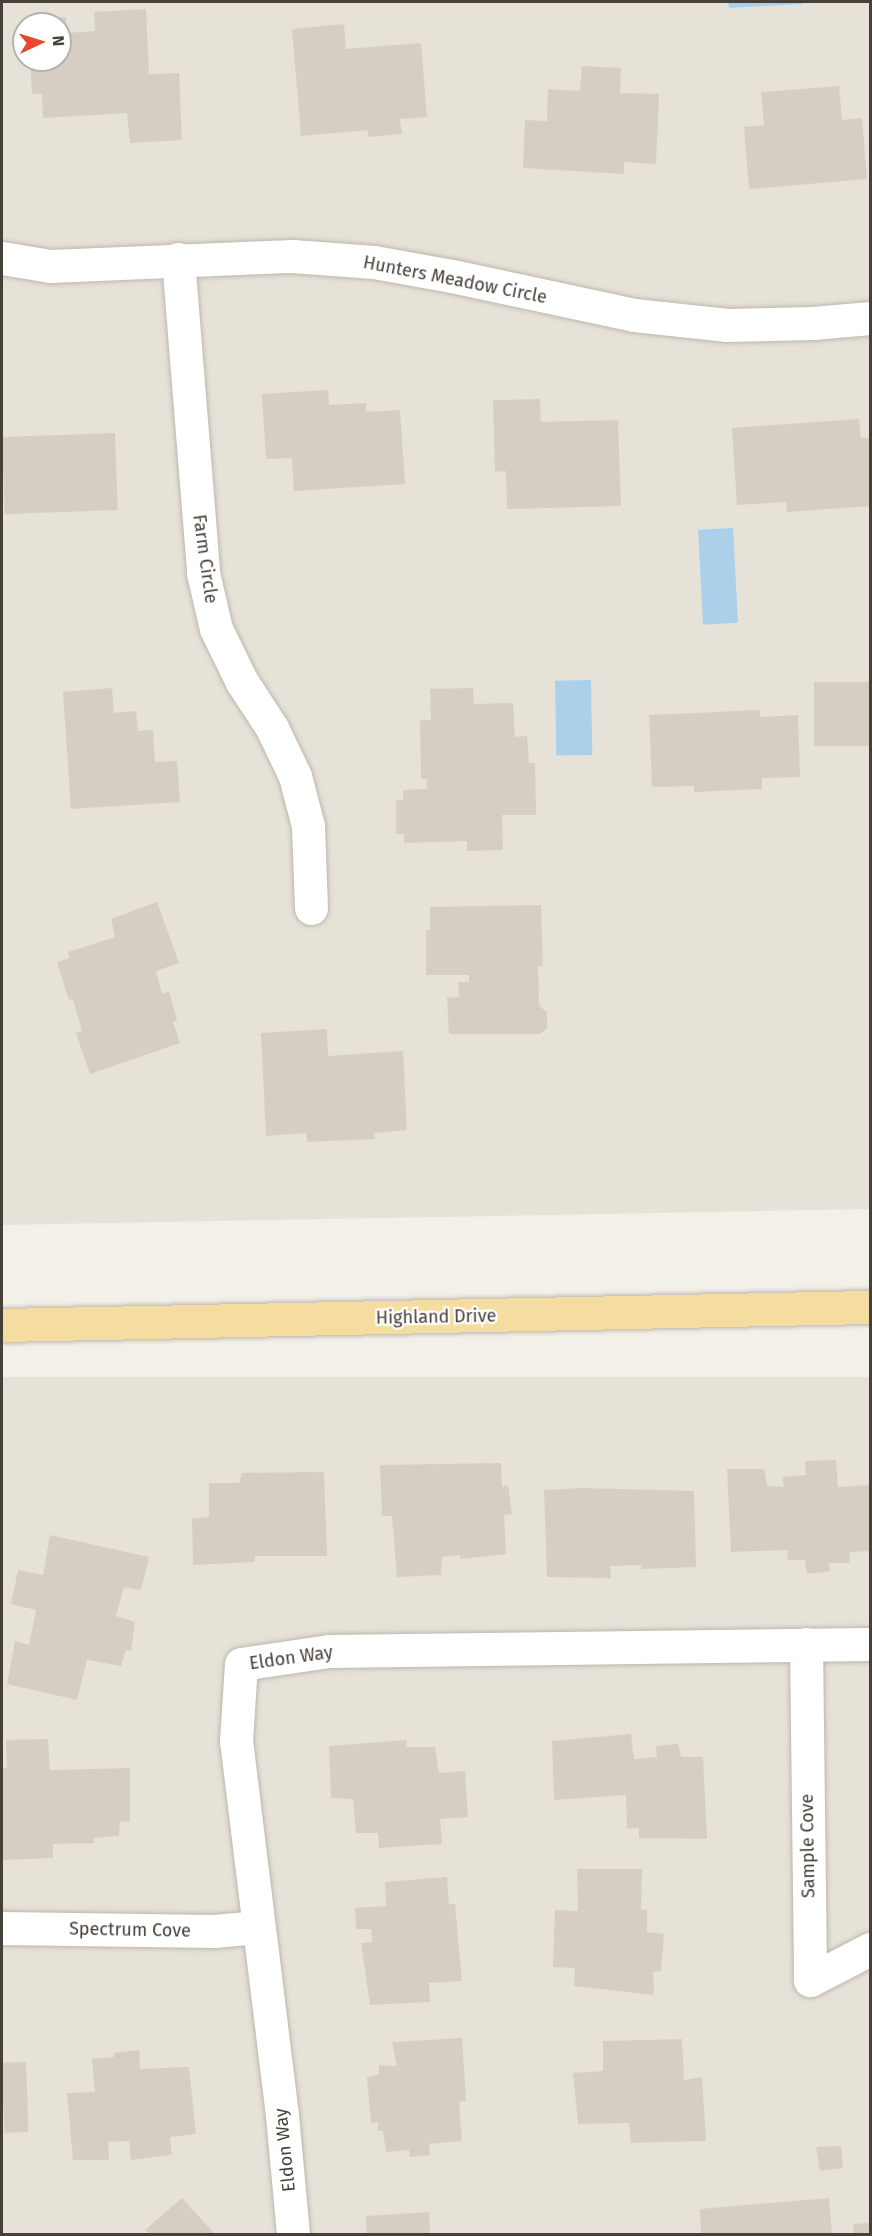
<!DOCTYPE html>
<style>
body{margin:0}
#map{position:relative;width:872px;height:2236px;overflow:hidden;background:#f3f0e9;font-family:"Fira Sans",sans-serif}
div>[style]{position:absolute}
.residential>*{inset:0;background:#e6e2d8;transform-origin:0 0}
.water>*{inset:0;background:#abd1ea;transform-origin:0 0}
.building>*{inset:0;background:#d6cec2;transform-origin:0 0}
.roads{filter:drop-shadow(0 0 2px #beb7ac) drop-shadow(0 0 2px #beb7ac)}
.minor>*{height:33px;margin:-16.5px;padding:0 16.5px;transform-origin:16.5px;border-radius:16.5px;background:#fff}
.major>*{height:33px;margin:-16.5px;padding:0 16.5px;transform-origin:16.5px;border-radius:16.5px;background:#f5dca0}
span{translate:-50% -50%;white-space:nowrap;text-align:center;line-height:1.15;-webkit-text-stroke:4.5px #fff;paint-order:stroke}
.street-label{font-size:18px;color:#464038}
.frame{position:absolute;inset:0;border:3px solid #464038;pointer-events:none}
.north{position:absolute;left:12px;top:12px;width:60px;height:60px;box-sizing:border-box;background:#fff;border:2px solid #b5b3af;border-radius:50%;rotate:86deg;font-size:16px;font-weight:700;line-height:24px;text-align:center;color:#464038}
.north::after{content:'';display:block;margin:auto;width:21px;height:27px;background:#e6472d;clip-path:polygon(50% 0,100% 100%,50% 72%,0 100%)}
</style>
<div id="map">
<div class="residential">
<div style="clip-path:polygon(evenodd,2px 2px,870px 2px,870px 1209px,2px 1225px,2px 2px,24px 24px,60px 24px,60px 60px,24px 60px,24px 24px)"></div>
<div style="left:870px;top:1377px;width:857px;height:868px;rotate:90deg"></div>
</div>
<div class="water">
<div style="clip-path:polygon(728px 2px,802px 2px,802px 4px,729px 8px)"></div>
<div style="left:733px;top:528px;width:95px;height:35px;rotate:87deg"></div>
<div style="left:591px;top:680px;width:75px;height:36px;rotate:89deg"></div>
</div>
<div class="building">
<div style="clip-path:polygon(146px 9px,149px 74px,179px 73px,182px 140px,130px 143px,127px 113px,43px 118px,42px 94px,32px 94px,30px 60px,60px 60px,60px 24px,28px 24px,28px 20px,66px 17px,66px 33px,95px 31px,94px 12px)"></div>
<div style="clip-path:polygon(344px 24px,346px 49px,421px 43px,427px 117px,400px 119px,402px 134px,368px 137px,368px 130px,301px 136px,292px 29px)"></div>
<div style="clip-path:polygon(582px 66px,621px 68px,620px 93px,659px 94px,656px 164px,624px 162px,624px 174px,523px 168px,525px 120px,547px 121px,548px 89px,580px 91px)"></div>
<div style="clip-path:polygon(839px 86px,842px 120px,862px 118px,867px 179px,749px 189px,744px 127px,764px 125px,761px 92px)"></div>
<div style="clip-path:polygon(328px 390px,329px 405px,366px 403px,366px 412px,400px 410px,405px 484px,294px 491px,292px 458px,266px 459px,262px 394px)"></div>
<div style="clip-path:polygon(540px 399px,541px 422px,618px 420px,621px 506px,507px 509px,506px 471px,495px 472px,493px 400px)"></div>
<div style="clip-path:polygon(859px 419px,861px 438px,870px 438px,870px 506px,787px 512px,786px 502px,737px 505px,732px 428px)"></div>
<div style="left:115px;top:433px;width:77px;height:113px;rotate:88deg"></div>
<div style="left:870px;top:682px;width:64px;height:56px;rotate:90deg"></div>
<div style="clip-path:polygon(112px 688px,114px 713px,136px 711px,138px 731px,153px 730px,155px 762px,177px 761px,180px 802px,71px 809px,63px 692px)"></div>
<div style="clip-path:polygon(473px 688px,474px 704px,513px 703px,515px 737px,527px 736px,529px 763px,535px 763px,536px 815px,502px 815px,503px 850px,467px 851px,467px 841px,404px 843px,404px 834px,396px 834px,396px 800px,403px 800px,403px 790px,427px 789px,427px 779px,421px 779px,420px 720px,431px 720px,430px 689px)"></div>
<div style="clip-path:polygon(760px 710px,760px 717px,798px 715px,800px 777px,762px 778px,762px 789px,694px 792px,694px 786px,652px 787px,649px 715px)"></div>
<div style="clip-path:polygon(157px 902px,179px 963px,156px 971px,162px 994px,169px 991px,177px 1020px,173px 1022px,180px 1043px,90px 1074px,76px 1033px,82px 1031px,73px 999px,69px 1000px,57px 962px,69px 958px,68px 952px,115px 937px,111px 919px)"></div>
<div style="clip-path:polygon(541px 905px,543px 966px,538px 966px,539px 1006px,547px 1012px,547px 1028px,540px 1034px,449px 1034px,447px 998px,459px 997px,458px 982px,469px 982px,469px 975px,426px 975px,426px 930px,430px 930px,430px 907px)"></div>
<div style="clip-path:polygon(327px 1029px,328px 1056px,403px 1051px,407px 1130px,374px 1133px,375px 1139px,307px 1142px,306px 1133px,266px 1136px,261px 1033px)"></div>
<div style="clip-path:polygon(836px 1460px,838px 1487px,870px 1485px,870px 1551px,849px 1552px,850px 1563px,829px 1563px,830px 1571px,807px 1574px,805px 1560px,787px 1560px,788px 1550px,731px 1552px,727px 1469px,764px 1469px,767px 1486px,784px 1487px,782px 1477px,806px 1475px,805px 1461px)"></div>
<div style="clip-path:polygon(501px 1463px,502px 1487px,508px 1485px,512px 1514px,504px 1515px,506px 1554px,460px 1559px,460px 1555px,442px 1557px,441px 1575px,397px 1577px,392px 1516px,382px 1516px,380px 1465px)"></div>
<div style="clip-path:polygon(324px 1472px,327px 1556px,255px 1556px,255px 1562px,193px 1565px,192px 1519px,209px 1517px,209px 1483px,239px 1483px,242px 1473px)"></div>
<div style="clip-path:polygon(582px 1488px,694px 1491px,696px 1567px,641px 1569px,641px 1565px,610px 1566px,611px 1578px,547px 1577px,544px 1490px)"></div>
<div style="clip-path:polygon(50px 1535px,149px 1557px,141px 1590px,124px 1587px,116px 1616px,135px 1622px,131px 1651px,126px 1649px,121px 1666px,87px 1660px,77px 1700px,7px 1684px,15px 1641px,29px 1645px,36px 1610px,11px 1604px,18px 1570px,43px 1575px)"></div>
<div style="clip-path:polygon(631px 1734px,634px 1759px,657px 1757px,656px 1746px,678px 1744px,681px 1757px,703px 1757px,707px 1839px,639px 1838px,639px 1828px,627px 1829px,626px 1795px,554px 1800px,552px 1741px)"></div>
<div style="clip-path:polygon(48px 1739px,50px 1770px,130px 1768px,130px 1821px,120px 1822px,119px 1836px,94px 1838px,94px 1843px,53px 1844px,53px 1858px,2px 1860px,2px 1768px,7px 1768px,6px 1740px)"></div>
<div style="clip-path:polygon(407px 1740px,406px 1747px,435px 1747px,439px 1773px,465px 1771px,468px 1817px,440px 1819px,442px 1844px,379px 1848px,378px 1833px,356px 1833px,353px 1799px,331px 1798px,329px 1746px)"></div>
<div style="clip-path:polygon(577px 1869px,642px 1869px,641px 1910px,647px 1909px,647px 1932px,664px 1934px,661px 1971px,653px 1972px,654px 1995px,574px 1986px,575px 1968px,553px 1967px,555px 1910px,578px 1911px)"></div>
<div style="clip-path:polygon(447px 1877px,449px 1904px,455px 1904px,462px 1981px,429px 1983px,430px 2002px,370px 2005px,361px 1943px,372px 1942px,371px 1929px,356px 1929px,355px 1908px,386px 1906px,385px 1882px)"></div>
<div style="clip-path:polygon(462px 2038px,466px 2101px,459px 2102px,462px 2141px,429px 2144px,430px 2155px,410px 2157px,409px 2150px,386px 2152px,383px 2131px,378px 2131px,378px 2122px,371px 2123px,367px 2078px,379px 2074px,379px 2065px,397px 2066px,392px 2042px)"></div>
<div style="clip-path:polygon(682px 2039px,684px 2080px,702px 2077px,706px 2141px,631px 2143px,629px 2123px,578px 2124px,573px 2073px,603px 2071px,603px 2041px)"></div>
<div style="clip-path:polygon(139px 2050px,140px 2069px,189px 2067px,196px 2134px,170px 2137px,172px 2155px,131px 2160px,129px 2141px,108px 2142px,109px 2160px,73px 2160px,67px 2093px,95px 2092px,92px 2059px,114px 2057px,114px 2053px)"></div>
<div style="left:26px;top:2062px;width:70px;height:24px;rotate:88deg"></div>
<div style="clip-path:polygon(841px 2146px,843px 2168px,820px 2171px,816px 2147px)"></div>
<div style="clip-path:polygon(182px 2198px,214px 2233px,150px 2234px,145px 2230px)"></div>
<div style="clip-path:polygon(829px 2198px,832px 2234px,701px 2234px,700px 2209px)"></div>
<div style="clip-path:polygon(429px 2212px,430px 2234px,367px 2234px,366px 2216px)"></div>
<div style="clip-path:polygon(870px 2223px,870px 2234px,854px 2234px,853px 2224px)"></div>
</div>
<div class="roads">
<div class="minor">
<div style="left:2px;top:258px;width:49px;rotate:9.5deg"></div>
<div style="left:50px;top:266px;width:242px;rotate:-2.4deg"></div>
<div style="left:292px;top:256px;width:82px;rotate:4.2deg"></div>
<div style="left:374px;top:262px;width:79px;rotate:10.2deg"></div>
<div style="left:452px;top:276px;width:186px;rotate:12.1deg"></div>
<div style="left:634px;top:315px;width:94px;rotate:6.1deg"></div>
<div style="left:727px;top:325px;width:86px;rotate:-1.3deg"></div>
<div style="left:813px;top:323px;width:57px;rotate:-5deg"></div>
<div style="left:178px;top:259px;width:315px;rotate:85.4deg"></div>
<div style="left:203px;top:573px;width:57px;rotate:76.9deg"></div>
<div style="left:216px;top:629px;width:59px;rotate:63.9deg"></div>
<div style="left:242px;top:682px;width:55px;rotate:56.9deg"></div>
<div style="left:272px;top:728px;width:53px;rotate:64.4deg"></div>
<div style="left:295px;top:776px;width:52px;rotate:75.4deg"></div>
<div style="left:308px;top:826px;width:82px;rotate:87.9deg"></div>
<div style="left:806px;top:1644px;width:336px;rotate:89.3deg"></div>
<div style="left:810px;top:1980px;width:68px;rotate:-27.3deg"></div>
<div style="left:2px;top:1928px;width:212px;rotate:0.8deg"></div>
<div style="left:214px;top:1931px;width:44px;rotate:-5.2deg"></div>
<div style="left:293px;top:2234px;width:120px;rotate:-95.3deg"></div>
<div style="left:282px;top:2115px;width:377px;rotate:-97deg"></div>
<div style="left:236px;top:1741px;width:77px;rotate:-86.3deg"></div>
<div style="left:241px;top:1664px;width:89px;rotate:-8.4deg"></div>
<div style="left:329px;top:1651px;width:541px;rotate:-0.74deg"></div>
</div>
<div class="major">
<div style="left:2px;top:1325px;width:868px;rotate:-1.19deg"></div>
</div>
</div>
<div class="street-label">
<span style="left:455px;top:280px;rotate:11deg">Hunters Meadow Circle</span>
<span style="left:205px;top:559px;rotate:82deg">Farm Circle</span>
<span style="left:436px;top:1317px;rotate:-1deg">Highland Drive</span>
<span style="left:291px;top:1658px;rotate:-8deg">Eldon Way</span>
<span style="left:808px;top:1846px;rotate:-91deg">Sample Cove</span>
<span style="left:130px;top:1930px;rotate:1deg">Spectrum Cove</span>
<span style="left:285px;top:2150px;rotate:-96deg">Eldon Way</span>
</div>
<div class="frame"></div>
<div class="north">N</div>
</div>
